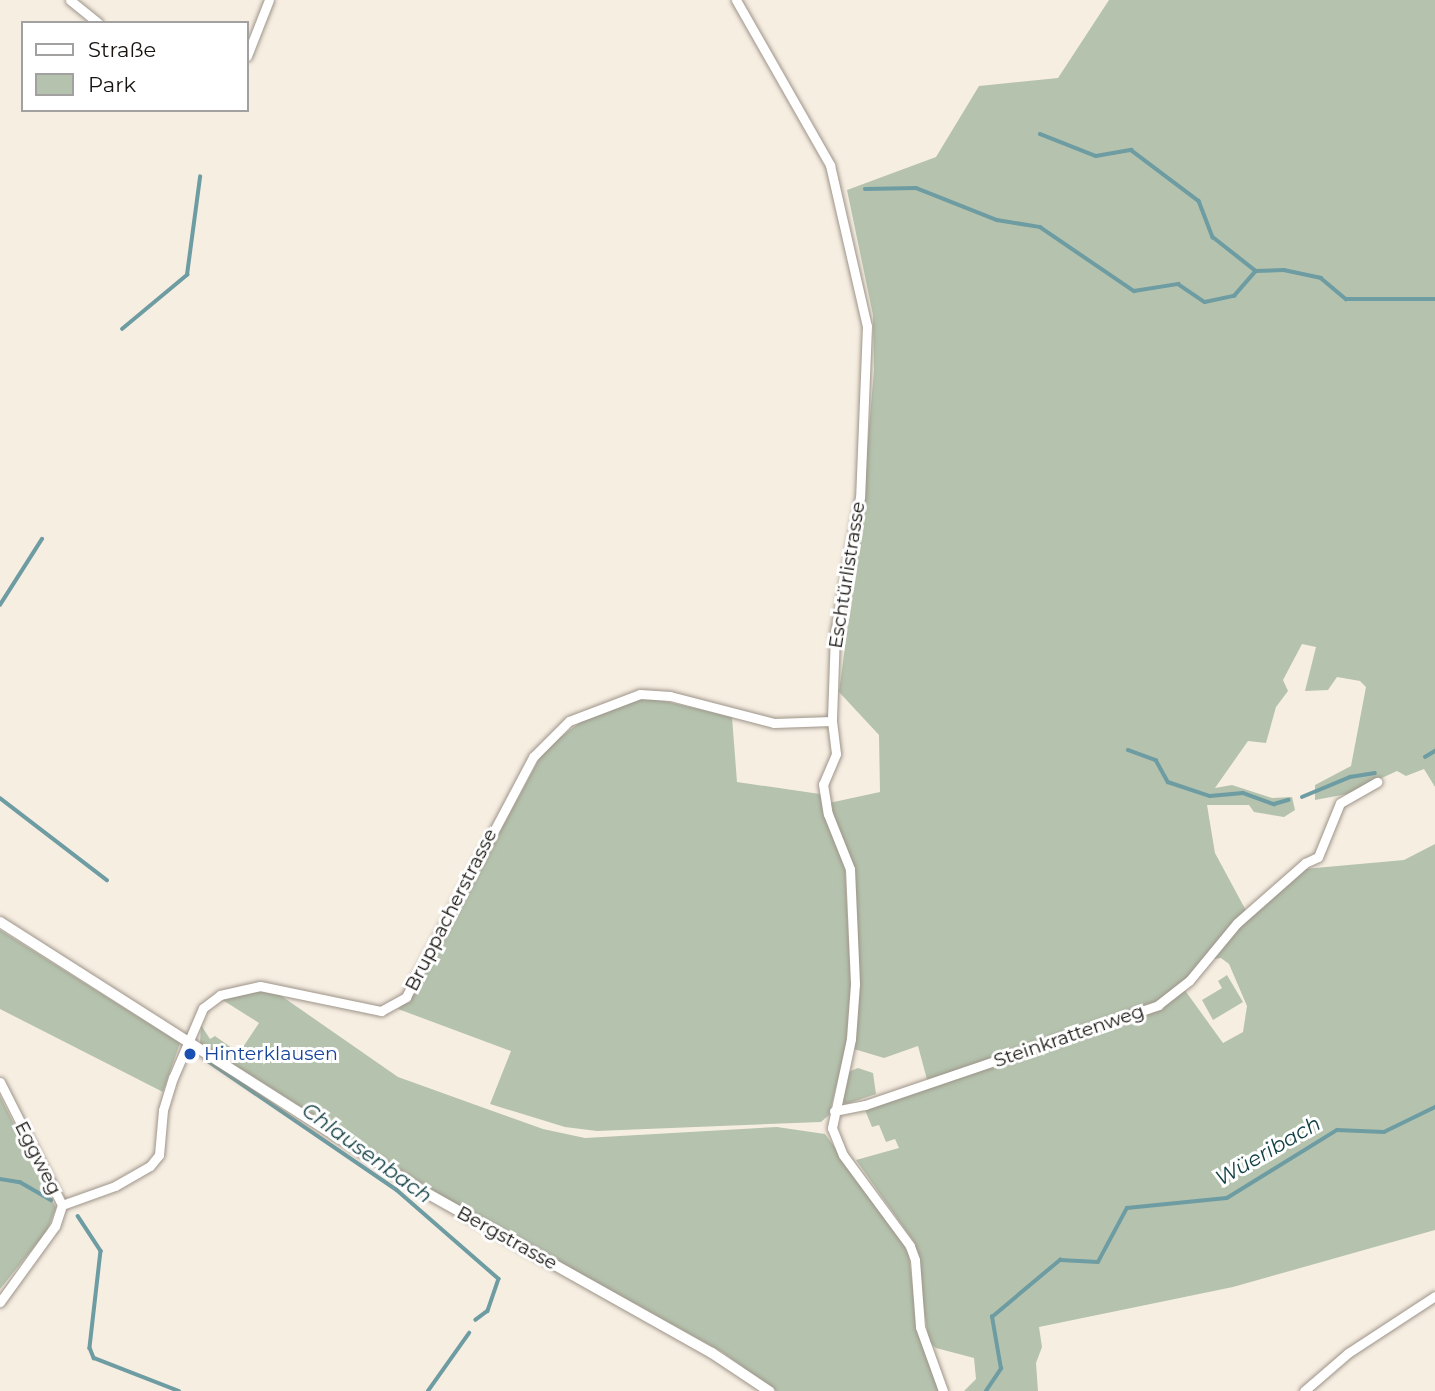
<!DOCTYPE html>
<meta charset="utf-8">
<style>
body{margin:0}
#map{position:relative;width:1435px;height:1391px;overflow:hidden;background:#f7eee2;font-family:Montserrat,sans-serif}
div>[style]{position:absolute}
.green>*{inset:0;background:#b5c3ae}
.stream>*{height:3.5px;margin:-1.75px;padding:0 1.75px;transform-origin:1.75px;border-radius:1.75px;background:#6d9ca2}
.roads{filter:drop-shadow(0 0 2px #9d9489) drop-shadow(0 0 2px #9d9489)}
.minor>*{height:9px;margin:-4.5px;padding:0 4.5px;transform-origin:4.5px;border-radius:4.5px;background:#fff}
.tertiary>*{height:10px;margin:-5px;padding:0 5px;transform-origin:5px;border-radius:5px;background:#fff}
.dots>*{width:19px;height:19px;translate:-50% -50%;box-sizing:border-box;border:4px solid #fff;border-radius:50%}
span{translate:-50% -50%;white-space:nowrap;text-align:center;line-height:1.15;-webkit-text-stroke:6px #fff;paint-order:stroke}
.street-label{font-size:19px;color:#171410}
.transit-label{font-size:19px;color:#164399}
.left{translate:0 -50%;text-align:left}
.water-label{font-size:21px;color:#103e43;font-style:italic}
.legend{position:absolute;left:21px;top:21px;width:228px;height:91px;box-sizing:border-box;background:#fff;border:2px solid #a2a19f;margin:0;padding:9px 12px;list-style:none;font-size:21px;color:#171410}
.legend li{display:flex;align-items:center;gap:14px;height:35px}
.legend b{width:35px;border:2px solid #a2a19f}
</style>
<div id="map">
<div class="green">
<div style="clip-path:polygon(evenodd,1109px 0,1435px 0,1435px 787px,1424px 769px,1406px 776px,1397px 771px,1347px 794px,1315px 800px,1315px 785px,1351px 766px,1366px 687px,1360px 681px,1337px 677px,1328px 690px,1305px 691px,1316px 647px,1302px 644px,1283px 680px,1288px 691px,1276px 707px,1266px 743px,1248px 741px,1215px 788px,1232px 785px,1272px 798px,1292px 797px,1295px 810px,1284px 817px,1254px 812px,1249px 805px,1207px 805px,1215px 853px,1250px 918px,1304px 869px,1404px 860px,1435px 844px,1435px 1230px,1233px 1287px,1039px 1327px,1042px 1347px,1036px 1363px,1038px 1391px,964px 1391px,976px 1379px,974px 1358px,936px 1348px,929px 1342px,914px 1242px,856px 1160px,899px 1148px,895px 1139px,886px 1142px,879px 1125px,872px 1127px,865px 1110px,929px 1087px,918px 1046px,884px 1058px,854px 1049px,858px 1012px,853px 868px,829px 803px,880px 792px,879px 735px,839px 692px,860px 533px,874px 370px,873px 315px,847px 190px,936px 157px,979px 86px,1058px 78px,1109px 0,1221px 958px,1229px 964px,1247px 1006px,1243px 1032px,1223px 1043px,1184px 989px,1213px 959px,1221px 958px)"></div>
<div style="clip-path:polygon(647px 697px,732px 717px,737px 782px,820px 794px,845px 866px,851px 986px,846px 1047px,829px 1115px,821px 1122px,597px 1131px,565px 1127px,490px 1104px,511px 1051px,398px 1009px,410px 998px,544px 750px,588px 716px)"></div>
<div style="clip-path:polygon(0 930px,180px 1043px,163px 1092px,0 1009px)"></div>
<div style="clip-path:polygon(1227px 975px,1243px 1002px,1213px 1020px,1202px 1000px,1222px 988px,1218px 981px)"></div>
<div style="clip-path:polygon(254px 990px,280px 995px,398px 1077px,543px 1129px,585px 1138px,777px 1127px,825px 1134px,899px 1234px,909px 1256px,918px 1331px,939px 1391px,776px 1391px,722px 1352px,445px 1198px,200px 1043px,201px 1025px,210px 1039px,215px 1036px,239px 1053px,259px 1023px,221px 999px)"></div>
<div style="clip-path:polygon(858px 1068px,873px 1073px,876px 1094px,846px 1104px,842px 1100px,848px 1072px)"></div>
<div style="clip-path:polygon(0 1096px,56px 1208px,47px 1231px,0 1289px)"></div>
</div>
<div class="stream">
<div style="left:1040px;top:134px;width:60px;rotate:21.4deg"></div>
<div style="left:1096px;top:156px;width:36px;rotate:-10deg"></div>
<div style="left:1131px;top:150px;width:85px;rotate:36.9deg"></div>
<div style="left:1199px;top:201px;width:39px;rotate:69deg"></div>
<div style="left:1213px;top:237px;width:55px;rotate:38.3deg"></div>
<div style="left:865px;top:189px;width:51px;rotate:-1.1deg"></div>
<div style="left:916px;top:188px;width:87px;rotate:21.6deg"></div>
<div style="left:997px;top:220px;width:44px;rotate:9.2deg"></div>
<div style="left:1040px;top:227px;width:114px;rotate:34.2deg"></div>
<div style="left:1134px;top:291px;width:45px;rotate:-9deg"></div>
<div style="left:1178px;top:284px;width:32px;rotate:34deg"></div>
<div style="left:1205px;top:302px;width:30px;rotate:-12deg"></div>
<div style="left:1234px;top:296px;width:33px;rotate:-49deg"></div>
<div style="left:1256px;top:271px;width:28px;rotate:-2deg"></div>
<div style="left:1284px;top:270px;width:38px;rotate:12deg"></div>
<div style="left:1321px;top:278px;width:33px;rotate:40deg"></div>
<div style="left:1346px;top:299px;width:89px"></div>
<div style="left:122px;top:329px;width:85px;rotate:-39.7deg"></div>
<div style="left:187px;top:275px;width:99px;rotate:-82.4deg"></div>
<div style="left:0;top:605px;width:78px;rotate:-57.5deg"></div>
<div style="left:1128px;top:750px;width:30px;rotate:20deg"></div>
<div style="left:1156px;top:760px;width:25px;rotate:61deg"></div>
<div style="left:1168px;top:782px;width:44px;rotate:18.4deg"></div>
<div style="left:1210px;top:796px;width:33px;rotate:-5deg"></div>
<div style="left:1243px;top:793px;width:33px;rotate:20deg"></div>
<div style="left:1274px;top:804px;width:15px;rotate:-16deg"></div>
<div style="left:1425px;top:757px;width:12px;rotate:-31deg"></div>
<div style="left:1302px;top:797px;width:52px;rotate:-22.6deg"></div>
<div style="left:1350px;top:777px;width:25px;rotate:-9deg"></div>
<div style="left:0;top:798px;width:135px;rotate:37.5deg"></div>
<div style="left:205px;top:1059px;width:232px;rotate:34.3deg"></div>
<div style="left:397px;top:1190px;width:135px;rotate:41.1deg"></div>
<div style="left:499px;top:1279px;width:34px;rotate:109deg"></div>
<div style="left:488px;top:1311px;width:15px;rotate:143deg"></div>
<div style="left:0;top:1179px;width:20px;rotate:9deg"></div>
<div style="left:20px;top:1182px;width:36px;rotate:30deg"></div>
<div style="left:78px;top:1216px;width:42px;rotate:56.7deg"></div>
<div style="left:101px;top:1251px;width:98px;rotate:96.5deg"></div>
<div style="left:90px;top:1348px;width:11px;rotate:68deg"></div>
<div style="left:94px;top:1358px;width:91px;rotate:21.2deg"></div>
<div style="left:428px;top:1391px;width:71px;rotate:-54.7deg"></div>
<div style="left:986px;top:1391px;width:27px;rotate:-56deg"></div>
<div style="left:1001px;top:1369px;width:53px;rotate:-99.8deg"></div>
<div style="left:992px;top:1317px;width:89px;rotate:-40deg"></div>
<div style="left:1060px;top:1260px;width:38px;rotate:3deg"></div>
<div style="left:1098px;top:1262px;width:61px;rotate:-61.8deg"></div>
<div style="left:1127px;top:1208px;width:100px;rotate:-5.7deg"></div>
<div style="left:1227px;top:1198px;width:129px;rotate:-31.7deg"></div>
<div style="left:1337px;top:1130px;width:47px;rotate:2.4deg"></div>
<div style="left:1384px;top:1132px;width:57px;rotate:-26.1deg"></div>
</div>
<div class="roads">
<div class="minor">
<div style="left:70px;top:0;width:36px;rotate:39deg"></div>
<div style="left:736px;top:0;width:190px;rotate:60.3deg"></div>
<div style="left:830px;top:165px;width:165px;rotate:77.1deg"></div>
<div style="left:867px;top:326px;width:171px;rotate:92.3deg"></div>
<div style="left:860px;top:497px;width:138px;rotate:100.4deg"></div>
<div style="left:835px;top:633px;width:88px;rotate:92deg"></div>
<div style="left:832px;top:721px;width:33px;rotate:83deg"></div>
<div style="left:836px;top:754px;width:33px;rotate:113deg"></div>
<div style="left:823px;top:784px;width:30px;rotate:81deg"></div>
<div style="left:828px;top:814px;width:59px;rotate:68.2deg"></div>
<div style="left:850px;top:869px;width:115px;rotate:87.5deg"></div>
<div style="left:855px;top:984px;width:55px;rotate:94.2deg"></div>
<div style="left:851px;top:1039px;width:91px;rotate:102.1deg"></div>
<div style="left:832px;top:1128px;width:29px;rotate:68deg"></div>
<div style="left:843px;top:1155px;width:113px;rotate:53.6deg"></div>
<div style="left:910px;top:1246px;width:15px;rotate:70deg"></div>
<div style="left:915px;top:1260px;width:67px;rotate:85.7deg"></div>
<div style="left:920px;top:1327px;width:68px;rotate:70.2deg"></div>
<div style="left:247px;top:56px;width:60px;rotate:-68.6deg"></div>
<div style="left:0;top:1082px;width:138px;rotate:63.2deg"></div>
<div style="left:62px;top:1205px;width:22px;rotate:108deg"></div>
<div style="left:55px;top:1226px;width:94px;rotate:125.9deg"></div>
<div style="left:834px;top:1111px;width:32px;rotate:-11deg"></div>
<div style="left:865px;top:1105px;width:310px;rotate:-18.8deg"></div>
<div style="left:1158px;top:1005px;width:39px;rotate:-38deg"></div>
<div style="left:1189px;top:981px;width:75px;rotate:-50.4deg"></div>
<div style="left:1237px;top:923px;width:91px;rotate:-41.4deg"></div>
<div style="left:1305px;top:863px;width:14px;rotate:-25deg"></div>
<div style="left:1318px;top:857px;width:58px;rotate:-67.8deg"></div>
<div style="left:1340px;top:803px;width:43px;rotate:-29.6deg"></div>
<div style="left:62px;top:1205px;width:56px;rotate:-19.7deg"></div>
<div style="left:115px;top:1186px;width:40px;rotate:-29.7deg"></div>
<div style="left:150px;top:1166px;width:14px;rotate:-51deg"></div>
<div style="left:159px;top:1155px;width:45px;rotate:-84.9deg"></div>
<div style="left:163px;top:1110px;width:34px;rotate:-73deg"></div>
<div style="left:173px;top:1078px;width:76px;rotate:-66.8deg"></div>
<div style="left:203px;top:1008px;width:21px;rotate:-37deg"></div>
<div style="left:220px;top:995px;width:41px;rotate:-12.7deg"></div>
<div style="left:260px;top:986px;width:124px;rotate:11.7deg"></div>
<div style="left:381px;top:1011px;width:29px;rotate:-29deg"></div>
<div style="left:406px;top:997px;width:272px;rotate:-62.1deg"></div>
<div style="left:533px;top:757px;width:51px;rotate:-45deg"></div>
<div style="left:569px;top:721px;width:76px;rotate:-20.8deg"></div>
<div style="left:640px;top:694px;width:30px;rotate:4deg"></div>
<div style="left:670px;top:696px;width:107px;rotate:14.6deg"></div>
<div style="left:774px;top:723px;width:58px;rotate:-2deg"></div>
<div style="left:1304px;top:1391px;width:58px;rotate:-40.8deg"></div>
<div style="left:1348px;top:1353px;width:104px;rotate:-33.2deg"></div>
</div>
<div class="tertiary">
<div style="left:0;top:922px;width:493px;rotate:32.5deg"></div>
<div style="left:416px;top:1187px;width:339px;rotate:29.3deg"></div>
<div style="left:712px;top:1353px;width:69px;rotate:33.7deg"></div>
</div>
</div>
<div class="dots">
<div style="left:190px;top:1054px;background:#1a4fb4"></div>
</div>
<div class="street-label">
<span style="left:847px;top:575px;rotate:-81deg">Eschtürlistrasse</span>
<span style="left:451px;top:910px;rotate:-63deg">Bruppacherstrasse</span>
<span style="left:1069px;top:1036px;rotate:-19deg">Steinkrattenweg</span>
<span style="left:38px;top:1158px;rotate:63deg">Eggweg</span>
<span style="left:507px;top:1238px;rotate:29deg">Bergstrasse</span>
</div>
<div class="transit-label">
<span class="left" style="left:204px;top:1054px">Hinterklausen</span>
</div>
<div class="water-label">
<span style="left:1268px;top:1151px;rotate:-30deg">Wüeribach</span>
<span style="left:367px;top:1153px;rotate:36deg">Chlausenbach</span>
</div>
<ul class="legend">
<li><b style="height:9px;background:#fff"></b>Straße</li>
<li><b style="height:19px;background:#b5c3ae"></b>Park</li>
</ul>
</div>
